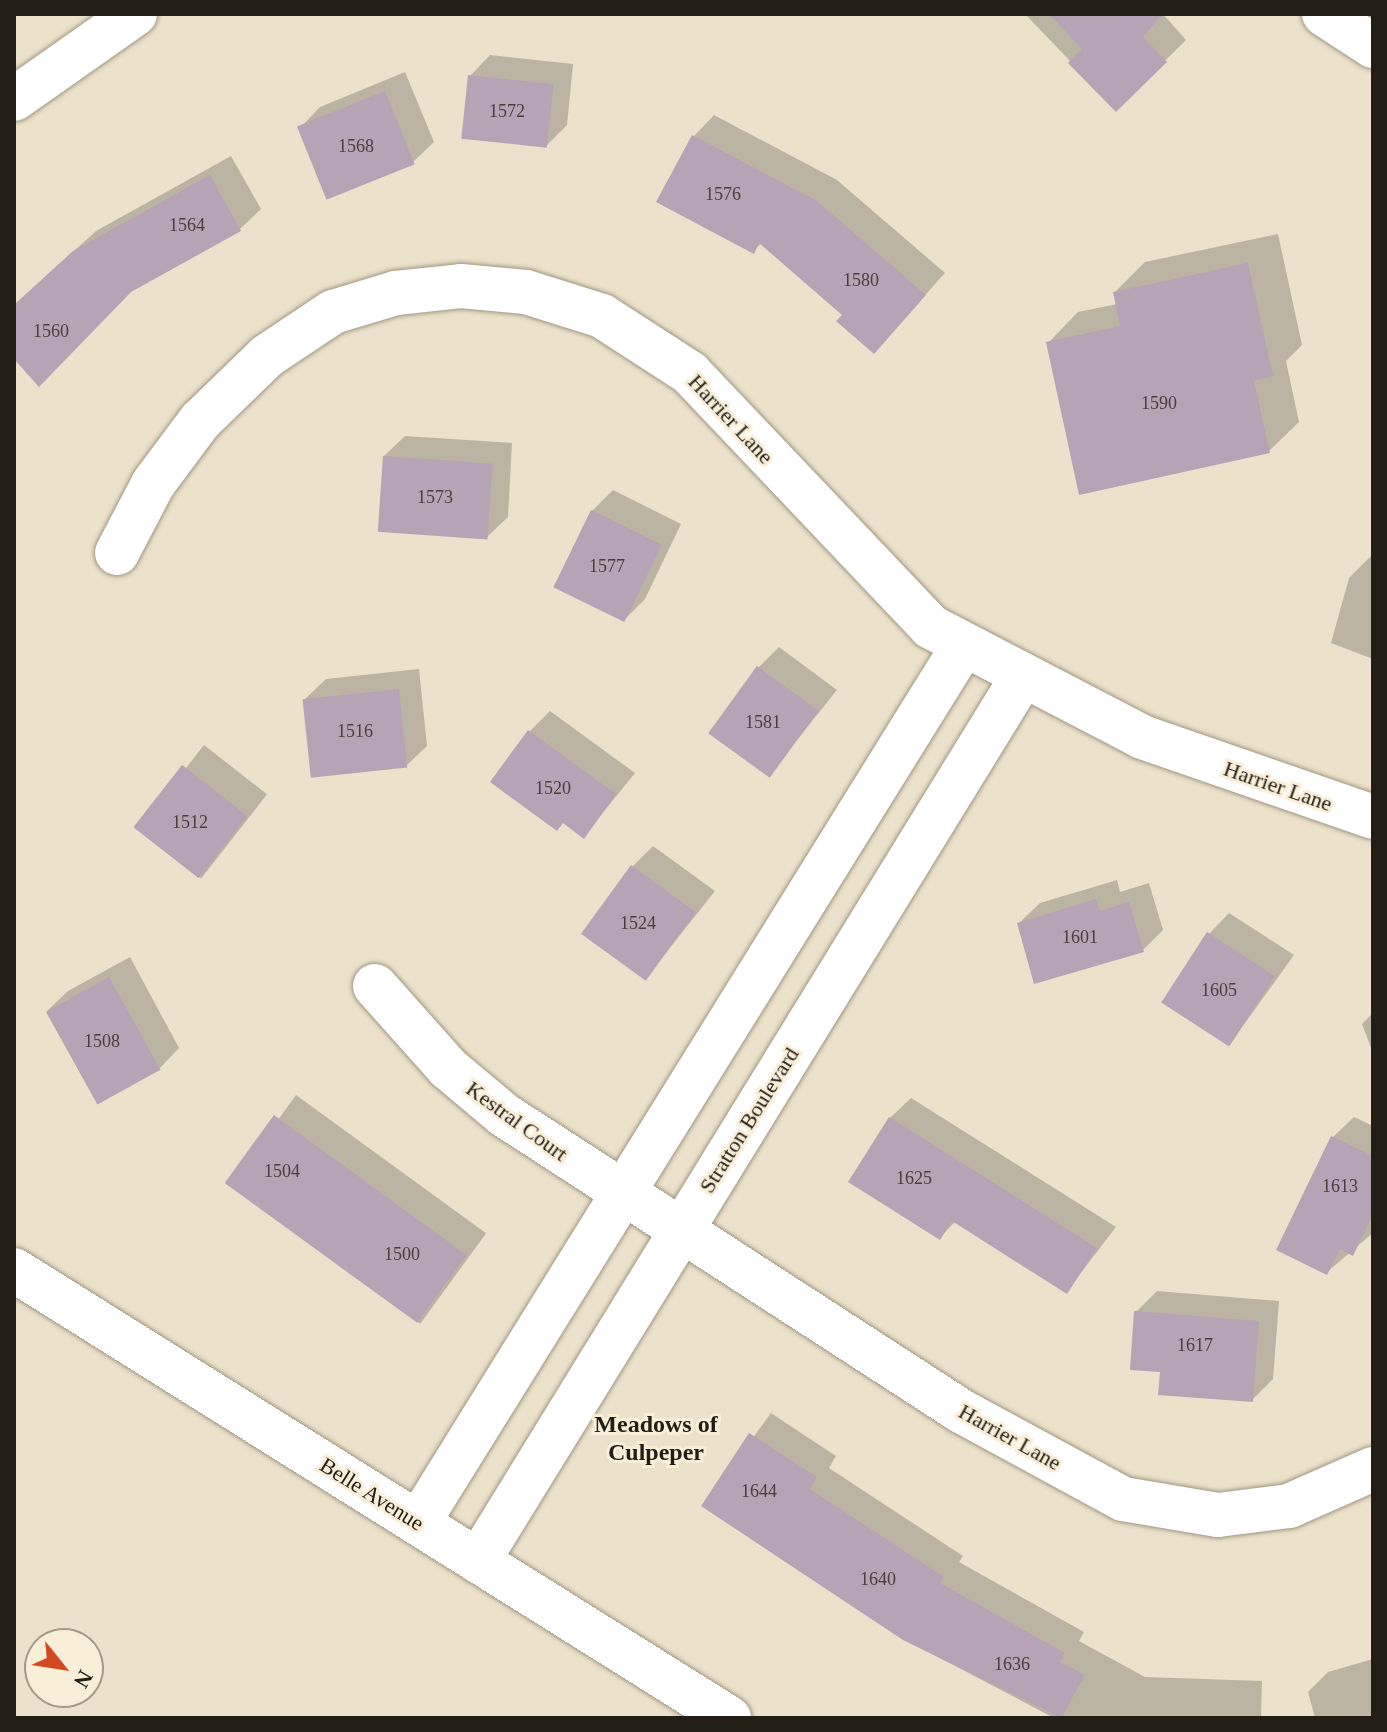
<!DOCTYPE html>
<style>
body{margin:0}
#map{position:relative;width:1387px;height:1732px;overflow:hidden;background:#ece1cb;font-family:Georgia,serif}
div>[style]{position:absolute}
.shadow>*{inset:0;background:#0003;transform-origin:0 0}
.building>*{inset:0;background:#b6a3b5;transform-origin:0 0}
.roads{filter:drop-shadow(0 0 2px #a09781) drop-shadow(0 0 2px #a09781)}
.street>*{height:44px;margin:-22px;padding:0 22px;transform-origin:22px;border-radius:22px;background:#fff}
.secondary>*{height:44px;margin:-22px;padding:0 22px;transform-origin:22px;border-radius:22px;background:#fff}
span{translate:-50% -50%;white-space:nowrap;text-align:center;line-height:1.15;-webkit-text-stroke:6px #f9efd8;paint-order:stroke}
.number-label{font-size:18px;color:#473f3e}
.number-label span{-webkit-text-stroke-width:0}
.street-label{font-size:22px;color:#221e16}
.neighbourhood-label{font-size:24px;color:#221e16;font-weight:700}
.frame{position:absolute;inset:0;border:16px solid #221e16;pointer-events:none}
.north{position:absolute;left:24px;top:1628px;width:80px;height:80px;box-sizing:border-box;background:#f9efd8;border:2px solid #a39b8a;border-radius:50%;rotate:120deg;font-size:22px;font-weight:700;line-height:32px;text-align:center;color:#221e16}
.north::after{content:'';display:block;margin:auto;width:28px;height:36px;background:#d24a20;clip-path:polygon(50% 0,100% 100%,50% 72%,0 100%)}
</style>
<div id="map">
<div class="shadow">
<div style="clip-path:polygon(1025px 14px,1163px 14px,1186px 40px,1116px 109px)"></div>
<div style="clip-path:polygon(490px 55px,573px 64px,567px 125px,546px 146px,470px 76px)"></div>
<div style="clip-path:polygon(405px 72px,434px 142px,413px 162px,300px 128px,320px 107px)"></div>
<div style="clip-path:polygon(714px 115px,837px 180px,945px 273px,874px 352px,844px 315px,762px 243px,753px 251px,694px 136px)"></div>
<div style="clip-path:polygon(231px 156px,261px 209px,240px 229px,14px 356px,14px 305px,96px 231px)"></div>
<div style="clip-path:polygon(1278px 234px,1302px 345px,1286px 361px,1299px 422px,1269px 451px,1049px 342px,1078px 312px,1117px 304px,1115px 292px,1145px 262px)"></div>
<div style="clip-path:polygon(405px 436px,512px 443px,508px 517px,487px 537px,384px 456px)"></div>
<div style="clip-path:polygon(613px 490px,681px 524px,645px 599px,624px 620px,592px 511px)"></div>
<div style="clip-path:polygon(1370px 557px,1373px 558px,1373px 659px,1331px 643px,1349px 578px)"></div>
<div style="clip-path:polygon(779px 647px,837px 690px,769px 775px,759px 667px)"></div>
<div style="clip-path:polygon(419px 669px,427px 746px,406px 766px,305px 699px,326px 679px)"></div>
<div style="clip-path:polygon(550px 711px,635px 773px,584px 836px,530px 731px)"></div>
<div style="left:204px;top:745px;width:80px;height:107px;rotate:38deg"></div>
<div style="clip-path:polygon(653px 846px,715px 891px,646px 978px,633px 866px)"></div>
<div style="clip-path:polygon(1117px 880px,1120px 892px,1149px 883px,1163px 930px,1143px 950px,1019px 923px,1040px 903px)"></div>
<div style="clip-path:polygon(1229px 913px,1294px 955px,1230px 1044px,1209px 934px)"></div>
<div style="clip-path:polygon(130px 957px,179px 1048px,159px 1069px,47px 1011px,68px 991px)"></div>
<div style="clip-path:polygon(1373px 1013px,1373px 1053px,1362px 1024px)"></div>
<div style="left:296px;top:1095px;width:235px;height:112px;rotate:36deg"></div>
<div style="clip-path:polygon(911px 1098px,1116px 1227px,1067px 1291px,956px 1221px,940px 1237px,890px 1118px)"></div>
<div style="clip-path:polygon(1354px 1117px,1373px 1126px,1373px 1233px,1327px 1272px,1333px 1137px)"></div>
<div style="clip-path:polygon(1157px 1291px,1279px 1301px,1273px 1379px,1252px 1400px,1162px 1370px,1136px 1312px)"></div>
<div style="clip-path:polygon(771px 1413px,836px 1456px,829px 1468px,963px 1556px,959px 1562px,1084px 1632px,1079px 1641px,1145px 1677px,1262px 1681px,1261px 1718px,1054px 1718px,904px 1639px,704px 1505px)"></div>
<div style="clip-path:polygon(1373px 1659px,1373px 1718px,1315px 1718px,1308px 1692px,1328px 1672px)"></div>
</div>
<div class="building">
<div style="clip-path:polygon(1049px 14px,1163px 14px,1143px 37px,1167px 62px,1116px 112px,1068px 63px,1082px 49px)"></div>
<div style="left:468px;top:75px;width:86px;height:64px;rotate:6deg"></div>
<div style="left:385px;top:91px;width:79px;height:95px;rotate:68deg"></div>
<div style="clip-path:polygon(692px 135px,817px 201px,926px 295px,874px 354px,836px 321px,842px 315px,759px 243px,754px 254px,656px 202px)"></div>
<div style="clip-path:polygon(210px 175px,241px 231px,131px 292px,39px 387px,14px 359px,14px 305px,73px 251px)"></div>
<div style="clip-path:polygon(1248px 263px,1273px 376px,1254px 381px,1270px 453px,1079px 495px,1046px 342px,1120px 326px,1113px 292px)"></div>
<div style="left:383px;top:456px;width:110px;height:76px;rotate:4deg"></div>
<div style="left:591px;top:510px;width:79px;height:86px;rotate:26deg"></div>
<div style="left:757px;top:666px;width:76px;height:83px;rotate:36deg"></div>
<div style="left:399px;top:689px;width:79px;height:97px;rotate:84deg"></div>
<div style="clip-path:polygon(528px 730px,616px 794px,584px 839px,563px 823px,557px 831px,490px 782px)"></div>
<div style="left:182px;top:765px;width:83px;height:79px;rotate:38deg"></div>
<div style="left:631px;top:865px;width:80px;height:85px;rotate:36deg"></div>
<div style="clip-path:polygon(1096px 899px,1100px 911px,1129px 902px,1144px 952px,1034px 984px,1017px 923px)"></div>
<div style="left:1207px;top:932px;width:81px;height:84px;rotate:33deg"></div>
<div style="left:109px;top:977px;width:106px;height:72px;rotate:61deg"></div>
<div style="left:274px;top:1115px;width:238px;height:84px;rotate:36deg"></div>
<div style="clip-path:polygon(889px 1117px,1097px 1248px,1067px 1294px,952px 1221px,940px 1240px,848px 1182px)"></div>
<div style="clip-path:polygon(1331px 1136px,1373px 1156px,1373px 1214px,1353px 1256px,1340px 1249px,1327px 1275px,1276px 1250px)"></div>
<div style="clip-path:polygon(1134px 1311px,1259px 1321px,1253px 1402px,1158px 1395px,1160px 1372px,1130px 1370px)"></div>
<div style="clip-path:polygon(749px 1433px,817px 1477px,810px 1489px,944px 1577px,940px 1583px,1065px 1653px,1060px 1662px,1085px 1675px,1061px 1718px,903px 1640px,701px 1506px)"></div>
</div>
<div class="roads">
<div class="street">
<div style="left:1324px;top:14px;width:59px;rotate:33.1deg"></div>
<div style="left:14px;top:99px;width:148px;rotate:-35.1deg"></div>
<div style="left:117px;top:553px;width:78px;rotate:-62.4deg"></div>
<div style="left:153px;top:484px;width:79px;rotate:-53.3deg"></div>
<div style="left:200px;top:421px;width:93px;rotate:-44.1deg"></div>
<div style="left:267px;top:356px;width:79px;rotate:-33.7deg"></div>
<div style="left:333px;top:312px;width:66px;rotate:-16.8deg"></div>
<div style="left:396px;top:293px;width:65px;rotate:-6.1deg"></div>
<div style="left:461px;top:286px;width:65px;rotate:5.3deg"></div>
<div style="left:526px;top:292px;width:80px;rotate:17.5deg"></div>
<div style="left:602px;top:316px;width:105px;rotate:32.9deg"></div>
<div style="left:690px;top:373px;width:350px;rotate:46.5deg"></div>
<div style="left:931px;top:627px;width:238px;rotate:27.5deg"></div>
<div style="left:1142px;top:737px;width:244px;rotate:19.1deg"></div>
<div style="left:375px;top:986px;width:110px;rotate:48.3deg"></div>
<div style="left:448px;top:1068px;width:73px;rotate:40deg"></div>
<div style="left:504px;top:1115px;width:544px;rotate:32.93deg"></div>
<div style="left:961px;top:1411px;width:184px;rotate:28.5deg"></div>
<div style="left:1123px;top:1499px;width:96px;rotate:9.6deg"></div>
<div style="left:1218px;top:1515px;width:72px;rotate:-7.2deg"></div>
<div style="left:1289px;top:1506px;width:92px;rotate:-23.8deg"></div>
<div style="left:418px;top:1523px;width:1033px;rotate:-58.14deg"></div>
<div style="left:478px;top:1561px;width:1036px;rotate:-58.38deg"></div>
</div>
<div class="secondary">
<div style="left:14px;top:1270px;width:844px;rotate:32.07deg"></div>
</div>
</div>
<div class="number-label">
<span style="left:507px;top:111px">1572</span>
<span style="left:356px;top:146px">1568</span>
<span style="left:723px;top:194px">1576</span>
<span style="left:187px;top:225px">1564</span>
<span style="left:861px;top:280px">1580</span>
<span style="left:51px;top:331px">1560</span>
<span style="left:1159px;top:403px">1590</span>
<span style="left:435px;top:497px">1573</span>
<span style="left:607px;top:566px">1577</span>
<span style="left:763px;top:722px">1581</span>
<span style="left:355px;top:731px">1516</span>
<span style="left:553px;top:788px">1520</span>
<span style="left:190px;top:822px">1512</span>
<span style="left:638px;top:923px">1524</span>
<span style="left:1080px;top:937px">1601</span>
<span style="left:1219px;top:990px">1605</span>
<span style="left:102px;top:1041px">1508</span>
<span style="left:282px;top:1171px">1504</span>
<span style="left:914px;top:1178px">1625</span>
<span style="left:1340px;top:1186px">1613</span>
<span style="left:402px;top:1254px">1500</span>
<span style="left:1195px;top:1345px">1617</span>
<span style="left:759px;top:1491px">1644</span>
<span style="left:878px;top:1579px">1640</span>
<span style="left:1012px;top:1664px">1636</span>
</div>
<div class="street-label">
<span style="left:731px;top:419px;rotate:47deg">Harrier Lane</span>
<span style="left:1278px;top:786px;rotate:19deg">Harrier Lane</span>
<span style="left:749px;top:1120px;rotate:-58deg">Stratton Boulevard</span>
<span style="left:517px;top:1121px;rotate:36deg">Kestral Court</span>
<span style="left:1010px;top:1437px;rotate:29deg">Harrier Lane</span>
<span style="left:372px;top:1494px;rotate:32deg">Belle Avenue</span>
</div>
<div class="neighbourhood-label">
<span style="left:656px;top:1439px">Meadows of<br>Culpeper</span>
</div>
<div class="frame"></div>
<div class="north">N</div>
</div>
